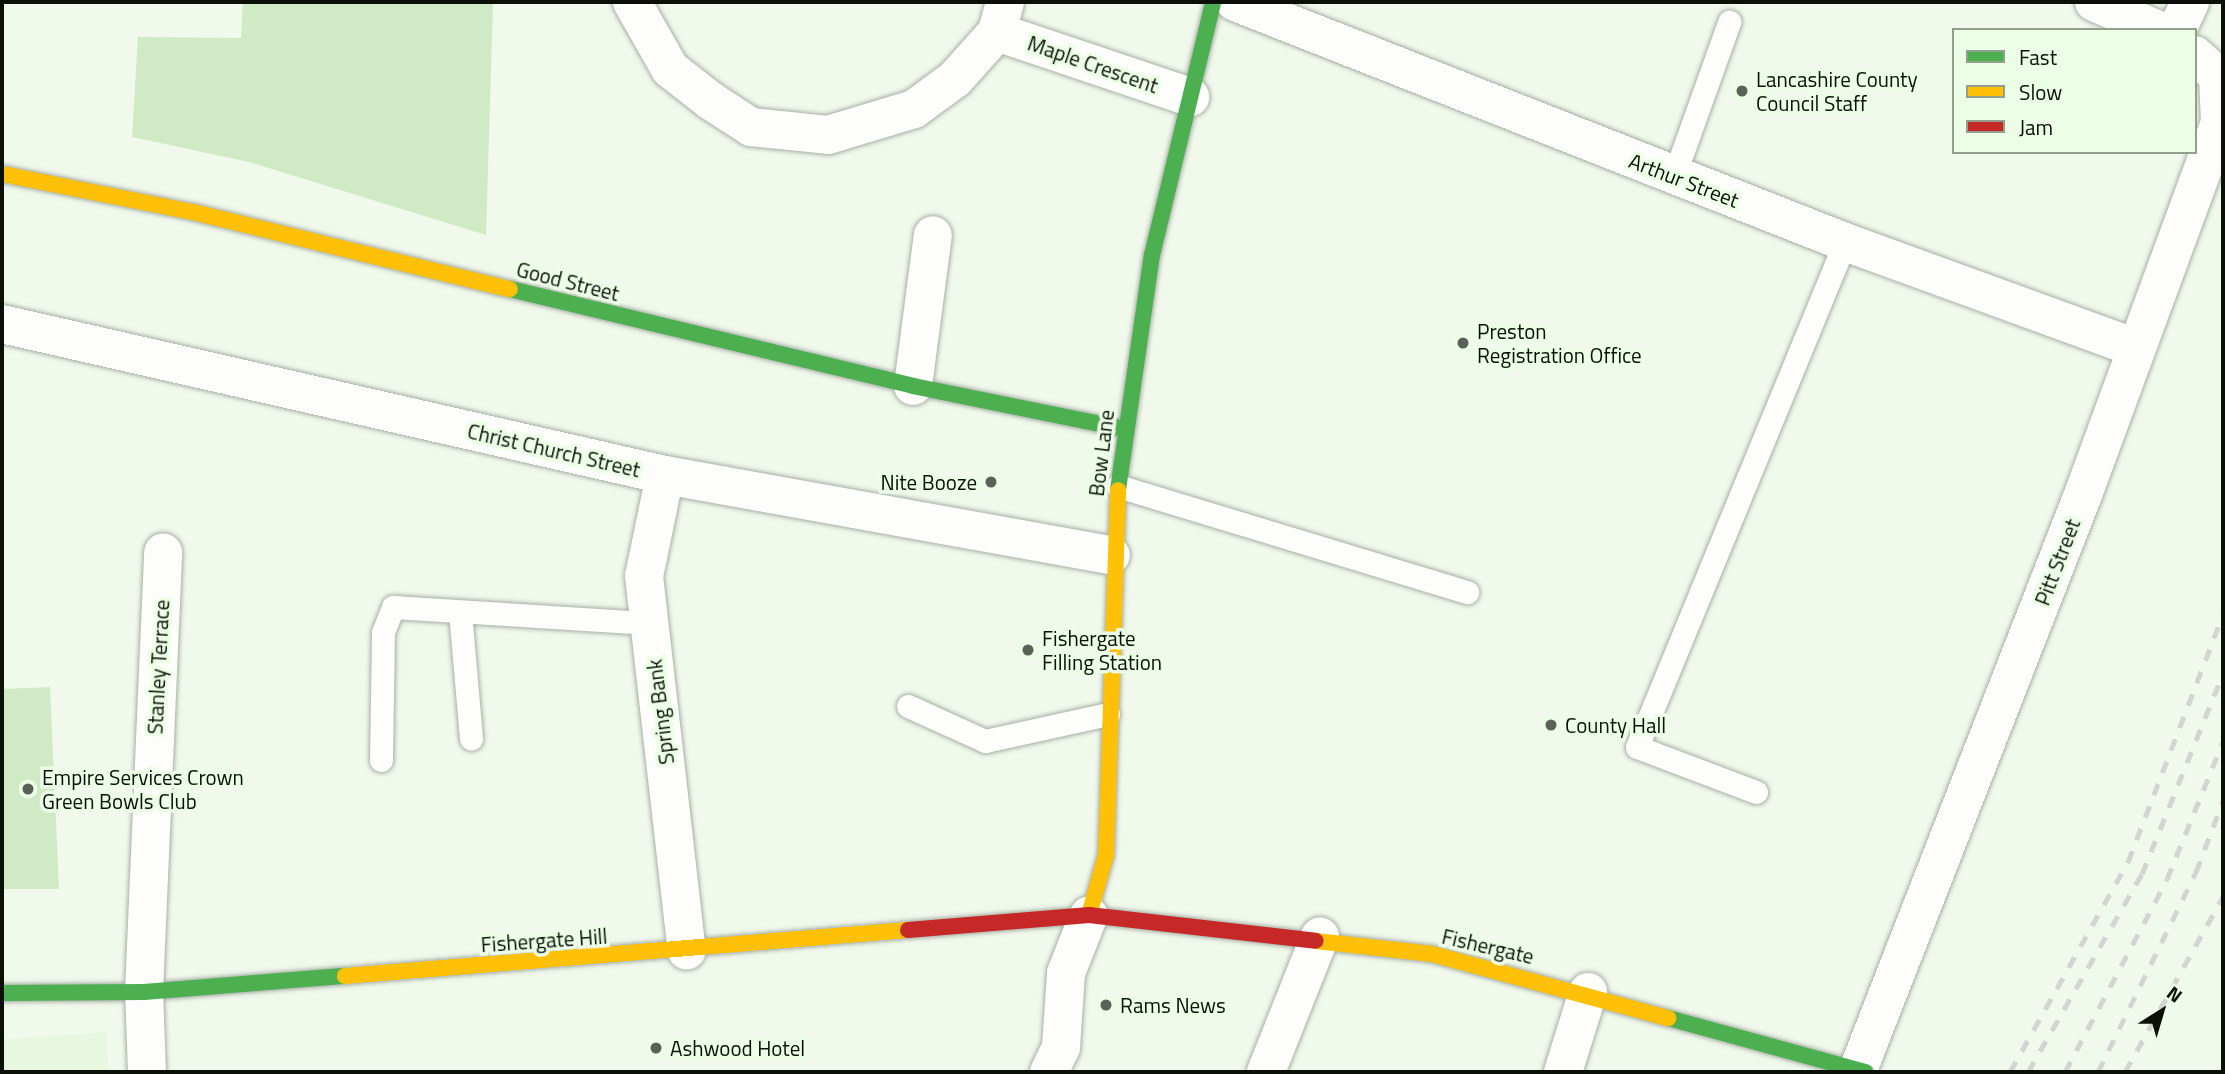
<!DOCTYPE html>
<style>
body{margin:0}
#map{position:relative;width:2225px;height:1074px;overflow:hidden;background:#f0f9ec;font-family:"Titillium Web",sans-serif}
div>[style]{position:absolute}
.built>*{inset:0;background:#e7f7e0;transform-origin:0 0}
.green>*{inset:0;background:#cfeac4}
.roads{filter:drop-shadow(0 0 2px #a8afa6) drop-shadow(0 0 2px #a8afa6)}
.lane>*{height:23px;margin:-11.5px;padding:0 11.5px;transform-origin:11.5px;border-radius:11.5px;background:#fdfefc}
.street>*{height:38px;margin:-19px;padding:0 19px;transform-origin:19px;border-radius:19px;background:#fdfefc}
.fast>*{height:16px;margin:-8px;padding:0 8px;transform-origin:8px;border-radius:8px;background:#4caf50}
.slow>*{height:16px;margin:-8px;padding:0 8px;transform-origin:8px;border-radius:8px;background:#ffc107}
.jam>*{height:16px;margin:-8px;padding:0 8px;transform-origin:8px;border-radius:8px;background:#c62828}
.rail>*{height:5px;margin-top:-2.5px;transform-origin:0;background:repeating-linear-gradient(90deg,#d2d5d2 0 12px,transparent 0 24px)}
.dots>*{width:19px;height:19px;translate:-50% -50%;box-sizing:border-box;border:4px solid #edfee7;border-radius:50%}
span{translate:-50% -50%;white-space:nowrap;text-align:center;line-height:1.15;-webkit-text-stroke:7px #edfee7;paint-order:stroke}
.street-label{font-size:21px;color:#0a1008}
.poi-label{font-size:21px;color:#0a1008}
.left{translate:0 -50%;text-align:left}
.right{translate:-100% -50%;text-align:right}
.frame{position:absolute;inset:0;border:4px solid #0a1008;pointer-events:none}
.legend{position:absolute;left:1952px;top:28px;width:245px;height:126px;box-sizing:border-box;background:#edfee7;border:2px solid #929f8e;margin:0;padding:9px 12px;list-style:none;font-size:21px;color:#0a1008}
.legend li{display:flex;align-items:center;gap:14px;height:35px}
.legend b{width:35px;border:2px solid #929f8e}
.north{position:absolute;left:2127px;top:976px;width:70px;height:70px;-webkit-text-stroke:5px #edfee7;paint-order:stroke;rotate:37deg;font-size:19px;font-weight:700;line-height:28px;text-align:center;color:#0a1008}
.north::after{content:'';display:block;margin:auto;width:24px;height:32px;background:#0a1008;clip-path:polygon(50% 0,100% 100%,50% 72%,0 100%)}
</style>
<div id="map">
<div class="built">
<div style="left:106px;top:1032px;width:40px;height:104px;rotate:86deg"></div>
</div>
<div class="green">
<div style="clip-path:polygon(243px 2px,493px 2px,486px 235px,249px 162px,132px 137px,138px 37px,241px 38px)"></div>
<div style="clip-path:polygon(50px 687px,59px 889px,2px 889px,2px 689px)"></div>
</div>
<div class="roads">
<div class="lane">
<div style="left:1674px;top:176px;width:164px;rotate:-70.3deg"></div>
<div style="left:1118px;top:486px;width:365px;rotate:16.9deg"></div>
<div style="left:460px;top:612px;width:127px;rotate:85deg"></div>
<div style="left:908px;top:706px;width:85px;rotate:24.4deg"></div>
<div style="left:985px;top:741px;width:126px;rotate:-12.4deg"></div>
<div style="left:381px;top:760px;width:128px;rotate:-89.1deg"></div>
<div style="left:383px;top:632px;width:27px;rotate:-68deg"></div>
<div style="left:393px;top:607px;width:257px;rotate:3.6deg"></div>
<div style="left:1756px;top:792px;width:127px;rotate:-159.3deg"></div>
<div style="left:1637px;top:747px;width:546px;rotate:-67.61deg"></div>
</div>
<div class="street">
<div style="left:632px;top:2px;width:77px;rotate:60.4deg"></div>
<div style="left:670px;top:69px;width:52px;rotate:38deg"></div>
<div style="left:711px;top:101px;width:48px;rotate:33deg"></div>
<div style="left:751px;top:127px;width:77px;rotate:5.9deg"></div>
<div style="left:828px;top:135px;width:90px;rotate:-16.8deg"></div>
<div style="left:914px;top:109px;width:51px;rotate:-36.2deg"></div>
<div style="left:955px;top:79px;width:63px;rotate:-48.2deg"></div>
<div style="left:997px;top:32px;width:31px;rotate:-75deg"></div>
<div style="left:1235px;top:2px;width:656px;rotate:21.48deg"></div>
<div style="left:1845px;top:242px;width:310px;rotate:20deg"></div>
<div style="left:2094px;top:2px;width:70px;rotate:23.6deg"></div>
<div style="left:2177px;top:30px;width:31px;rotate:-65deg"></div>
<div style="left:997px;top:32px;width:204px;rotate:18.6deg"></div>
<div style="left:2px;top:324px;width:680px;rotate:12.83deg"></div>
<div style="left:665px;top:475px;width:453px;rotate:10.2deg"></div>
<div style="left:913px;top:386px;width:152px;rotate:-82.5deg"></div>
<div style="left:665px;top:475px;width:103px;rotate:101.7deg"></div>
<div style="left:644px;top:576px;width:377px;rotate:83.5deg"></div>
<div style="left:1858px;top:1070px;width:621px;rotate:-68.64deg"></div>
<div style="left:2084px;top:492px;width:393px;rotate:-69.8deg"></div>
<div style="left:2220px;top:123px;width:47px;rotate:-92.4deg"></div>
<div style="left:2218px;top:76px;width:31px;rotate:-138deg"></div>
<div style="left:147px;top:1072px;width:80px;rotate:-92.1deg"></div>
<div style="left:144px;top:992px;width:440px;rotate:-87.5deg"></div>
<div style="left:1049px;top:1072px;width:28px;rotate:-64deg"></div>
<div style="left:1061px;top:1047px;width:74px;rotate:-86.1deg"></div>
<div style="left:1066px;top:973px;width:62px;rotate:-68.4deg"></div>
<div style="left:1266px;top:1072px;width:146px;rotate:-68.3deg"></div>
<div style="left:1563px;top:1072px;width:84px;rotate:-72.6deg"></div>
</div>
<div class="fast">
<div style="left:510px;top:289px;width:415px;rotate:13.5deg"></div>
<div style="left:913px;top:386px;width:215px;rotate:11.5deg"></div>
<div style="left:1118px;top:490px;width:237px;rotate:-81.8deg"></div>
<div style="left:1152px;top:255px;width:260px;rotate:-76.4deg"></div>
<div style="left:2px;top:993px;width:142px;rotate:-0.4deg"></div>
<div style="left:144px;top:992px;width:202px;rotate:-4.6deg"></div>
<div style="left:1668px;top:1018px;width:205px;rotate:15.3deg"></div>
</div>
<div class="slow">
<div style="left:2px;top:174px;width:195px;rotate:11.3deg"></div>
<div style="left:193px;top:212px;width:326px;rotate:13.7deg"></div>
<div style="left:1089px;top:915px;width:62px;rotate:-74.2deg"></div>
<div style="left:1106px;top:855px;width:365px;rotate:-88.1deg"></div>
<div style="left:1316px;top:941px;width:117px;rotate:6.4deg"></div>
<div style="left:1432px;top:954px;width:245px;rotate:15.2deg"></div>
<div style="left:345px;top:976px;width:565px;rotate:-4.67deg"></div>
</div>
<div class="jam">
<div style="left:908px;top:930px;width:182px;rotate:-4.7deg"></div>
<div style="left:1089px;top:915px;width:228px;rotate:6.5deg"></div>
</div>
</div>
<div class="rail">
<div style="left:2010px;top:1072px;width:241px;rotate:-60.7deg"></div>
<div style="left:2128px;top:862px;width:266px;rotate:-69deg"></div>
<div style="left:2028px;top:1072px;width:228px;rotate:-60.1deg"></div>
<div style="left:2142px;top:874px;width:216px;rotate:-68deg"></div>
<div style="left:2065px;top:1072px;width:218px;rotate:-62.1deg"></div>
<div style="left:2167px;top:879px;width:148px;rotate:-67.8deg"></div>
<div style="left:2098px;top:1072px;width:223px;rotate:-63.9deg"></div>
<div style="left:2196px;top:872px;width:76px;rotate:-69.2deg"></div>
<div style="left:2125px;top:1072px;width:201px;rotate:-60.8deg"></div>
</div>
<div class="dots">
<div style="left:1742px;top:91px;background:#5a6258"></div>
<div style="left:1463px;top:343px;background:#5a6258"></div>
<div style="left:991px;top:482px;background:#5a6258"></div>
<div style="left:1028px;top:650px;background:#5a6258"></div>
<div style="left:1551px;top:725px;background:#5a6258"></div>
<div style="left:28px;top:789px;background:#5a6258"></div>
<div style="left:1106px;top:1005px;background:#5a6258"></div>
<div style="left:656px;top:1048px;background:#5a6258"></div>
</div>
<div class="street-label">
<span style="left:1093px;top:64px;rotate:19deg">Maple Crescent</span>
<span style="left:1684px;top:180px;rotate:21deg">Arthur Street</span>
<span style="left:568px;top:281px;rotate:14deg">Good Street</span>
<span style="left:554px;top:450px;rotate:13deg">Christ Church Street</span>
<span style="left:1101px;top:453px;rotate:-83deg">Bow Lane</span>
<span style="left:2057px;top:562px;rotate:-69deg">Pitt Street</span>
<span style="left:158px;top:667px;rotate:-87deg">Stanley Terrace</span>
<span style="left:660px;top:712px;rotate:-97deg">Spring Bank</span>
<span style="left:544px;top:940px;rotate:-4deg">Fishergate Hill</span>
<span style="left:1488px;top:946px;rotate:13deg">Fishergate</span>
</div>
<div class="poi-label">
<span class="left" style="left:1756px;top:91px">Lancashire County<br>Council Staff</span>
<span class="left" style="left:1477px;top:343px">Preston<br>Registration Office</span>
<span class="right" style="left:977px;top:482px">Nite Booze</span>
<span class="left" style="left:1042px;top:650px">Fishergate<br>Filling Station</span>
<span class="left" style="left:1565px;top:725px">County Hall</span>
<span class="left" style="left:42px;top:789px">Empire Services Crown<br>Green Bowls Club</span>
<span class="left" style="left:1120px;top:1005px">Rams News</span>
<span class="left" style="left:670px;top:1048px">Ashwood Hotel</span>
</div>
<div class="frame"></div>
<ul class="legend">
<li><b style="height:9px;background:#4caf50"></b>Fast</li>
<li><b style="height:9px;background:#ffc107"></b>Slow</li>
<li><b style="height:9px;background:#c62828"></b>Jam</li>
</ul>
<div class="north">N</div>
</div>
